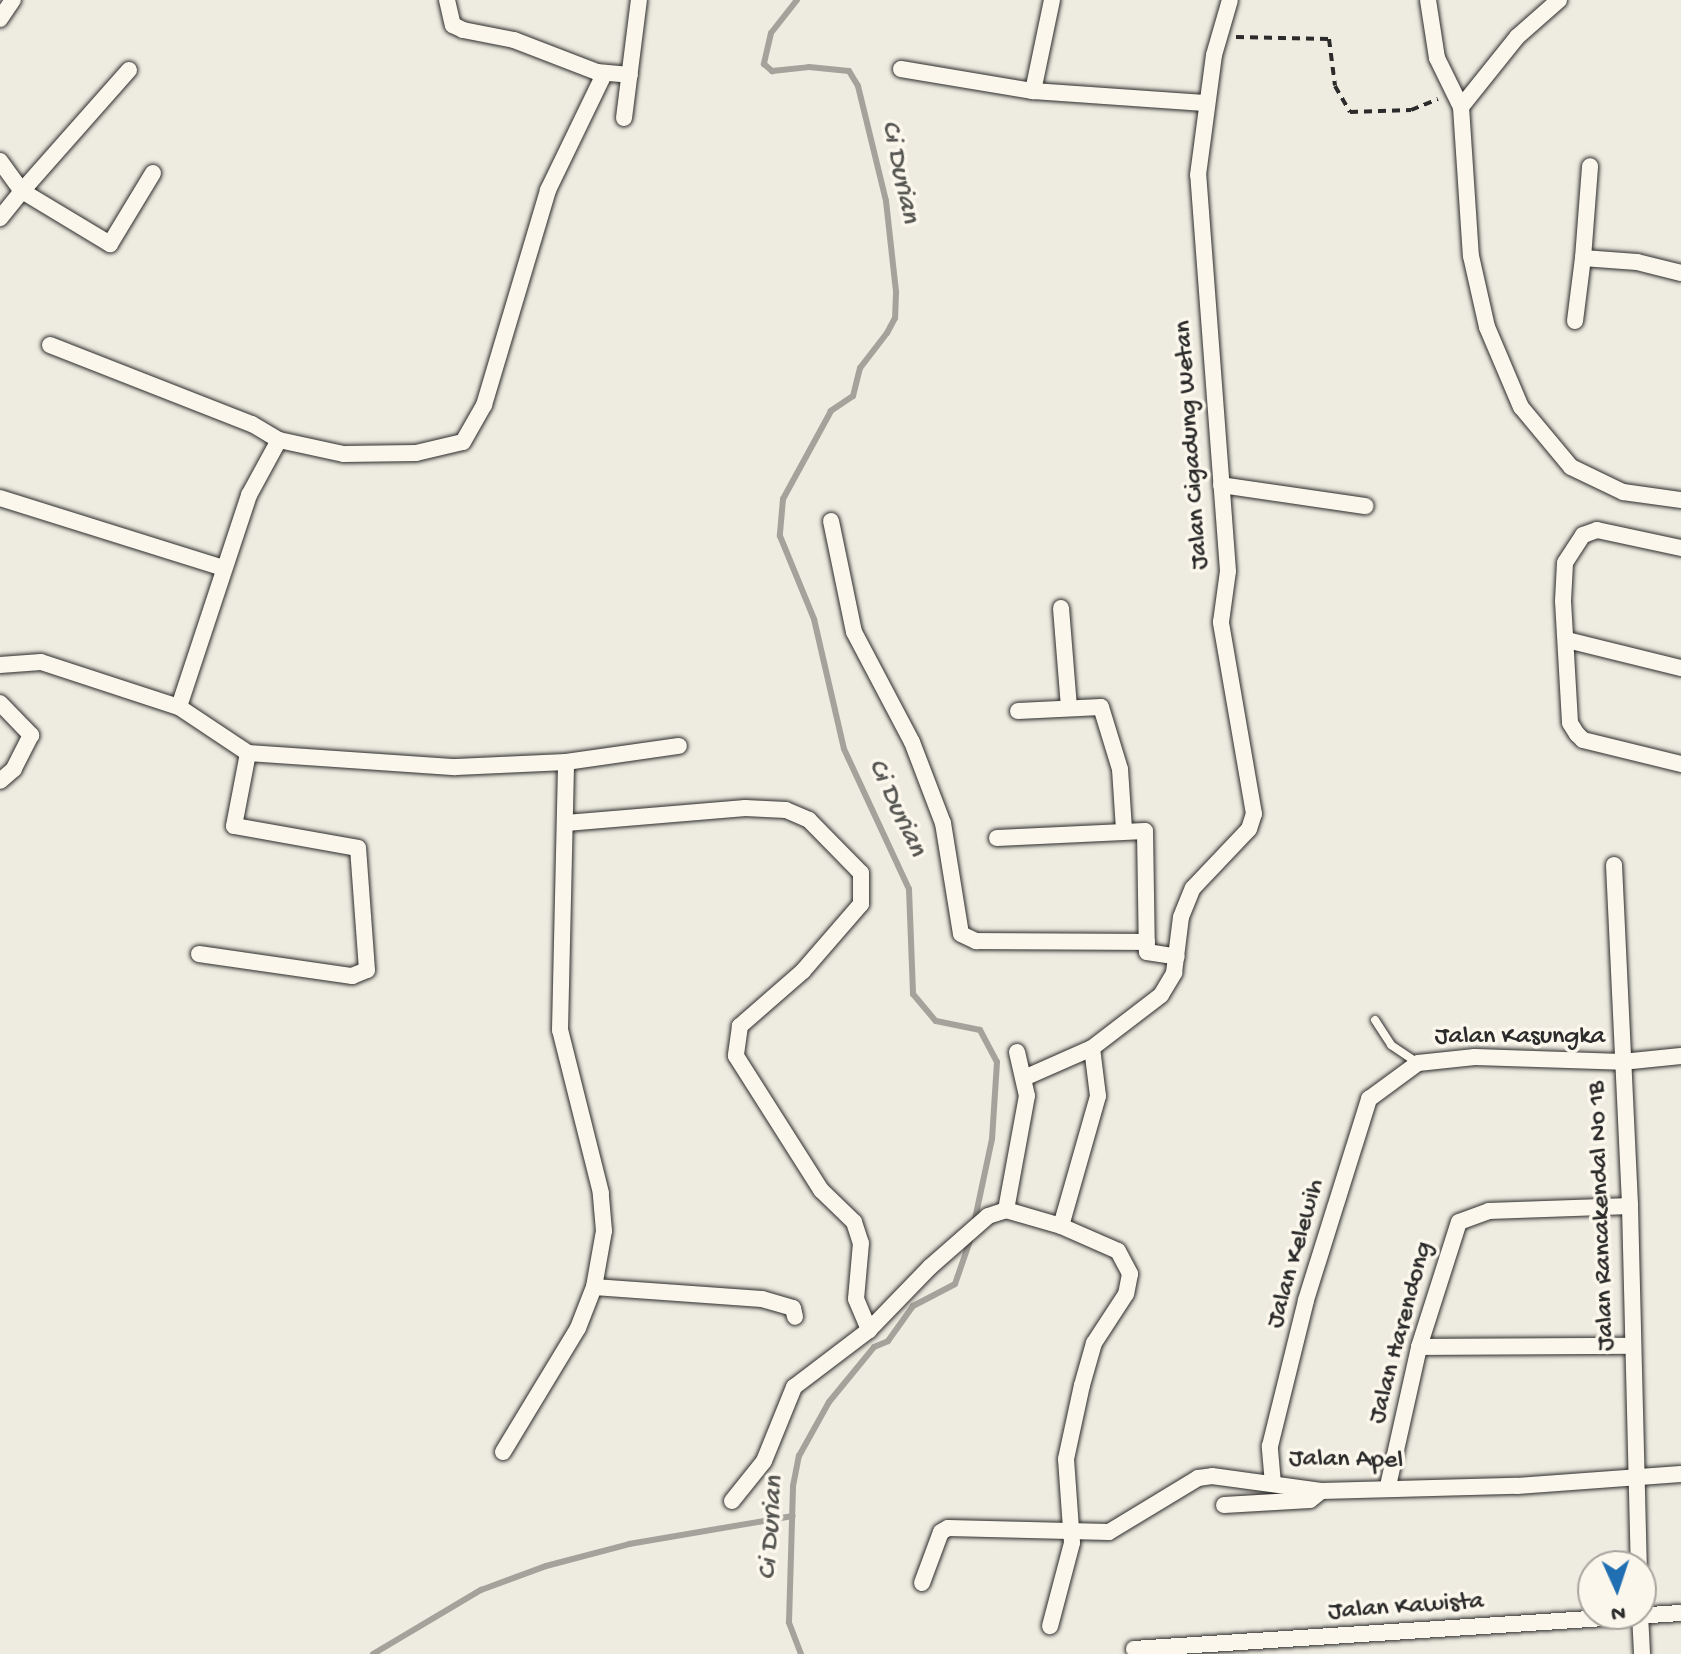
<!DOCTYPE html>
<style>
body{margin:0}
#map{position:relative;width:1681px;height:1654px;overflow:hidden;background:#eeebe0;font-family:"Gochi Hand",sans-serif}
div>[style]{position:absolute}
.stream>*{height:6px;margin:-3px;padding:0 3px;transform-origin:3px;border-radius:3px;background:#a4a29a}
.path>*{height:4px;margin-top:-2px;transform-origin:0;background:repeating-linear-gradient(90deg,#2b2b2b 0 8px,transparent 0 14px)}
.roads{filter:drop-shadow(0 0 2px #2b2b2b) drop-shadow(0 0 2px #2b2b2b)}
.lane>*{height:8px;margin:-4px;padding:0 4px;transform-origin:4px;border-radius:4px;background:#fbf7ec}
.street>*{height:16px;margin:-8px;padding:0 8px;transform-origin:8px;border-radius:8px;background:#fbf7ec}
span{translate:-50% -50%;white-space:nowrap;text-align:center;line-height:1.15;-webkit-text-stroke:7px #fbf7ec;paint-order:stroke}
.street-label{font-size:26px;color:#2b2b2b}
.water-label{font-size:28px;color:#555552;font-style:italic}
.north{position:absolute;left:1577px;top:1550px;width:80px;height:80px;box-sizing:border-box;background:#fbf7ec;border:2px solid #a8a59f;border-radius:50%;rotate:177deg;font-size:22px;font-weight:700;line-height:32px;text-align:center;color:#2b2b2b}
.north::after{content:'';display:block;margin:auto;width:28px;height:36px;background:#1f6fb2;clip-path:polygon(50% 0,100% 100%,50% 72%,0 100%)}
</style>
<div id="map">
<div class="stream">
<div style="left:797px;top:0;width:42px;rotate:128.2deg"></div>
<div style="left:771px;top:33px;width:32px;rotate:103deg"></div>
<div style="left:764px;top:64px;width:11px;rotate:41deg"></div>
<div style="left:772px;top:71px;width:37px;rotate:-6deg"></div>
<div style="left:809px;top:67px;width:40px;rotate:5.7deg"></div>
<div style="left:849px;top:71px;width:17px;rotate:59deg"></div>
<div style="left:858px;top:86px;width:118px;rotate:76.3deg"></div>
<div style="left:886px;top:201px;width:92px;rotate:83.7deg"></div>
<div style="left:896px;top:292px;width:26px;rotate:92deg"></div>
<div style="left:895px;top:318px;width:17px;rotate:118deg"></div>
<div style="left:887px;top:333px;width:44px;rotate:127.6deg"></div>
<div style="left:860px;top:368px;width:29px;rotate:104deg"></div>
<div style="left:853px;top:396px;width:27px;rotate:146deg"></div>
<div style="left:831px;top:411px;width:100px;rotate:118.6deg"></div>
<div style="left:783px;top:499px;width:37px;rotate:95deg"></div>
<div style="left:780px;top:536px;width:90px;rotate:67.7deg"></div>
<div style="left:814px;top:619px;width:133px;rotate:77deg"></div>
<div style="left:844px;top:749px;width:154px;rotate:65.1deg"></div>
<div style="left:909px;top:889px;width:105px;rotate:87.8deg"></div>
<div style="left:913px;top:994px;width:35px;rotate:50deg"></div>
<div style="left:936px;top:1021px;width:45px;rotate:11.6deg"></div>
<div style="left:980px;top:1030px;width:36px;rotate:62deg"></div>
<div style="left:997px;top:1062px;width:77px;rotate:93.7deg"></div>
<div style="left:992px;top:1139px;width:87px;rotate:102deg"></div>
<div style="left:373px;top:1654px;width:126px;rotate:-30.7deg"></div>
<div style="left:481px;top:1590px;width:69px;rotate:-20.3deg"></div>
<div style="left:546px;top:1566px;width:86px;rotate:-14.8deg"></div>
<div style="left:629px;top:1544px;width:166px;rotate:-9.7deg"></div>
<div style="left:801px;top:1654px;width:34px;rotate:-111deg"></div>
<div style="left:789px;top:1622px;width:136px;rotate:-88.3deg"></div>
<div style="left:793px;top:1486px;width:31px;rotate:-79deg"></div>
<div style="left:799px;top:1456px;width:62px;rotate:-60.9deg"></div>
<div style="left:829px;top:1402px;width:71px;rotate:-50.7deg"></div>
<div style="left:874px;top:1347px;width:15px;rotate:-23deg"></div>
<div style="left:888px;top:1341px;width:43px;rotate:-54.5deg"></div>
<div style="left:913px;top:1306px;width:47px;rotate:-27.6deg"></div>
<div style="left:955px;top:1284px;width:52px;rotate:-70.9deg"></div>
</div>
<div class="path">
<div style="left:1236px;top:37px;width:93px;rotate:1.2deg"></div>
<div style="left:1329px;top:39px;width:47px;rotate:82.7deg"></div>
<div style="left:1335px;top:86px;width:30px;rotate:60deg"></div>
<div style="left:1350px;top:112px;width:61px;rotate:-1.9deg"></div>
<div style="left:1411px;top:110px;width:29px;rotate:-22deg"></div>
</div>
<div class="roads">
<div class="lane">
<div style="left:1375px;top:1020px;width:30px;rotate:57deg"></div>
<div style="left:1391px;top:1045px;width:32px;rotate:34deg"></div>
</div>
<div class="street">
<div style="left:447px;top:0;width:26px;rotate:77deg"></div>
<div style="left:453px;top:25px;width:11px;rotate:27deg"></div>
<div style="left:463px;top:30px;width:52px;rotate:11.1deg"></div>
<div style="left:514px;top:40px;width:89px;rotate:21.1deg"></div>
<div style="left:597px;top:72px;width:33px;rotate:5deg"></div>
<div style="left:1428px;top:0;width:59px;rotate:81.2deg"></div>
<div style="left:1437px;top:58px;width:55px;rotate:63.9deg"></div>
<div style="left:1461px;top:107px;width:90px;rotate:-51.3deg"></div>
<div style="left:1517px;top:37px;width:56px;rotate:-41.4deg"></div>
<div style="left:0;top:19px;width:23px;rotate:-56deg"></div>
<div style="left:901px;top:69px;width:134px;rotate:9.5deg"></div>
<div style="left:1033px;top:91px;width:172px;rotate:4deg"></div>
<div style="left:129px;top:70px;width:162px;rotate:131.5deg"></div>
<div style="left:22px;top:191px;width:103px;rotate:31.1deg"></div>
<div style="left:110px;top:244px;width:83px;rotate:-58.8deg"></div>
<div style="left:1033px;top:91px;width:93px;rotate:-78.2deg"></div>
<div style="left:1461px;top:107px;width:149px;rotate:86.2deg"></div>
<div style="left:1471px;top:256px;width:73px;rotate:77.3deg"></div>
<div style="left:1487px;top:327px;width:87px;rotate:67deg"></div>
<div style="left:1521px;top:407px;width:78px;rotate:50.2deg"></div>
<div style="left:1571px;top:467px;width:58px;rotate:25.7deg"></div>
<div style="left:1623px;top:492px;width:59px;rotate:7.9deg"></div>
<div style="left:624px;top:118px;width:119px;rotate:-82.8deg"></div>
<div style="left:0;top:161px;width:37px;rotate:54deg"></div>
<div style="left:22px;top:191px;width:35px;rotate:129deg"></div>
<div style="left:1583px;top:258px;width:92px;rotate:-85.6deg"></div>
<div style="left:1575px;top:321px;width:64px;rotate:-82.8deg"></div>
<div style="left:1583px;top:258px;width:54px;rotate:4.2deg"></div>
<div style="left:1637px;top:262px;width:45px;rotate:14deg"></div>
<div style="left:50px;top:345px;width:217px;rotate:21.4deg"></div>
<div style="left:252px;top:424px;width:31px;rotate:31deg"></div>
<div style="left:279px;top:440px;width:63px;rotate:118.6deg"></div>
<div style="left:249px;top:495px;width:223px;rotate:108.3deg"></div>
<div style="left:279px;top:440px;width:66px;rotate:12.2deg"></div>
<div style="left:344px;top:454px;width:72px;rotate:-0.8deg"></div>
<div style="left:416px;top:453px;width:48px;rotate:-13.2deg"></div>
<div style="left:463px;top:442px;width:43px;rotate:-60.4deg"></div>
<div style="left:484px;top:405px;width:224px;rotate:-73.4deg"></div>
<div style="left:548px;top:190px;width:129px;rotate:-64.2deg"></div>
<div style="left:1221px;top:485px;width:146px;rotate:8.3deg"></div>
<div style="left:0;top:498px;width:234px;rotate:17.4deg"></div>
<div style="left:831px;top:521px;width:113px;rotate:78.3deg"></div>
<div style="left:854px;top:632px;width:124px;rotate:62.2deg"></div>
<div style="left:912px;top:742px;width:87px;rotate:69.1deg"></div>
<div style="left:943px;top:823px;width:112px;rotate:80.8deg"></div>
<div style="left:961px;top:934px;width:17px;rotate:25deg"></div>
<div style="left:976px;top:941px;width:171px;rotate:0.3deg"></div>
<div style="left:1681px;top:548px;width:86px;rotate:-167.9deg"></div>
<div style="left:1597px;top:530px;width:15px;rotate:160deg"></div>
<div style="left:1583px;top:535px;width:33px;rotate:123deg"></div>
<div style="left:1565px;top:563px;width:38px;rotate:93deg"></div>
<div style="left:1563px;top:601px;width:122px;rotate:86.7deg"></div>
<div style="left:1570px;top:723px;width:13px;rotate:58deg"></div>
<div style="left:1577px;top:734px;width:8px;rotate:45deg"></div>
<div style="left:1583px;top:740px;width:101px;rotate:13.8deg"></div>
<div style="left:1061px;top:608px;width:99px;rotate:85.4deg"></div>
<div style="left:1567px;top:640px;width:117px;rotate:13.8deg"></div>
<div style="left:0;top:665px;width:41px;rotate:-4.2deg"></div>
<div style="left:41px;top:662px;width:145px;rotate:18.1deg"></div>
<div style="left:179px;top:707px;width:83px;rotate:33.7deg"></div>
<div style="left:248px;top:753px;width:208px;rotate:3.9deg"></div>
<div style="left:456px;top:767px;width:110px;rotate:-2.6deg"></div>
<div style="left:566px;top:762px;width:114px;rotate:-8.1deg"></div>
<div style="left:0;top:703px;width:45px;rotate:45.9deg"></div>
<div style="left:31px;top:735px;width:38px;rotate:117deg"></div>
<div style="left:14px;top:769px;width:18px;rotate:139deg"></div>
<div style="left:1018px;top:711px;width:83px;rotate:-2.8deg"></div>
<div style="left:1101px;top:707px;width:65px;rotate:73deg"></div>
<div style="left:1120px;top:769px;width:60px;rotate:86.2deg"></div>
<div style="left:566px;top:823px;width:180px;rotate:-4.8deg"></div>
<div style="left:745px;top:808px;width:41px;rotate:2.8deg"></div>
<div style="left:786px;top:810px;width:25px;rotate:23deg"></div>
<div style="left:809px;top:820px;width:74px;rotate:45.5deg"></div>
<div style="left:861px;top:873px;width:31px;rotate:90deg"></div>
<div style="left:861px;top:904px;width:89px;rotate:130.9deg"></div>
<div style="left:803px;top:971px;width:84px;rotate:138.9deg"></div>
<div style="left:740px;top:1026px;width:30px;rotate:98deg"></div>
<div style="left:736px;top:1056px;width:159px;rotate:57.6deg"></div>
<div style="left:821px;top:1190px;width:46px;rotate:44.1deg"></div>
<div style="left:854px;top:1222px;width:22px;rotate:72deg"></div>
<div style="left:861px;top:1243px;width:56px;rotate:95.1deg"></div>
<div style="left:856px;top:1299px;width:34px;rotate:67deg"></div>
<div style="left:997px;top:838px;width:148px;rotate:-2.7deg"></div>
<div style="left:1145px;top:831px;width:121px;rotate:89.1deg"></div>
<div style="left:1147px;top:952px;width:30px;rotate:9deg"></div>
<div style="left:1614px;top:865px;width:341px;rotate:87.3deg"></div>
<div style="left:1630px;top:1206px;width:360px;rotate:88.6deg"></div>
<div style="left:199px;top:954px;width:155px;rotate:8.2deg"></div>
<div style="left:352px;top:976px;width:16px;rotate:-22deg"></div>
<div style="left:367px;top:970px;width:122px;rotate:-94.2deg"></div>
<div style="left:358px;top:848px;width:126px;rotate:-169.9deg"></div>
<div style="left:234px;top:826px;width:74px;rotate:-79.1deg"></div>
<div style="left:1024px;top:1078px;width:74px;rotate:-23.8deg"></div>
<div style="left:1092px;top:1048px;width:87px;rotate:-37.5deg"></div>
<div style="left:1161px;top:995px;width:26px;rotate:-59deg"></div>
<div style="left:1174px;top:973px;width:56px;rotate:-82.9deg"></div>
<div style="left:1181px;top:917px;width:31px;rotate:-68deg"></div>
<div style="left:1193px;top:888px;width:81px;rotate:-46.5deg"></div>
<div style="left:1249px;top:829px;width:16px;rotate:-72deg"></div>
<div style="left:1254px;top:814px;width:195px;rotate:-99.8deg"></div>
<div style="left:1221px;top:622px;width:51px;rotate:-82.2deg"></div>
<div style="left:1228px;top:571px;width:397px;rotate:-94.3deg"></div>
<div style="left:1198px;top:175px;width:121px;rotate:-82.4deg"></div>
<div style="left:1214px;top:55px;width:57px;rotate:-73.8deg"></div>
<div style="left:1006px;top:1210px;width:116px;rotate:-79.6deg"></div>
<div style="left:1027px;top:1096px;width:45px;rotate:-102.8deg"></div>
<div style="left:1061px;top:1226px;width:135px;rotate:-74.1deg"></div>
<div style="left:1098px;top:1096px;width:48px;rotate:-97.1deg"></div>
<div style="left:594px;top:1287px;width:168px;rotate:4.1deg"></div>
<div style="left:762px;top:1299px;width:32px;rotate:16deg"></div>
<div style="left:793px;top:1308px;width:9px;rotate:77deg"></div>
<div style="left:1419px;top:1347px;width:212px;rotate:-0.3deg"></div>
<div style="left:503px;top:1452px;width:145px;rotate:-58.8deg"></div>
<div style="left:578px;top:1328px;width:44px;rotate:-68.7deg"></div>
<div style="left:594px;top:1287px;width:57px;rotate:-79.9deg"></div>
<div style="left:604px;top:1231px;width:38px;rotate:-95deg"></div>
<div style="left:601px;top:1193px;width:168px;rotate:-104.1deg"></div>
<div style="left:560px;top:1030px;width:268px;rotate:-88.7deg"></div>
<div style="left:1273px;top:1484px;width:38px;rotate:-95deg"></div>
<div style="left:1270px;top:1446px;width:150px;rotate:-76.1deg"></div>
<div style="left:1306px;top:1300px;width:211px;rotate:-72.6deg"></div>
<div style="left:1369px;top:1099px;width:61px;rotate:-36.3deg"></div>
<div style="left:1418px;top:1063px;width:57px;rotate:-6deg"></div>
<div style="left:1475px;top:1057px;width:147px;rotate:1.9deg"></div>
<div style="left:1622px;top:1062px;width:59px;rotate:-5.8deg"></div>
<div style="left:1388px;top:1486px;width:142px;rotate:-77.4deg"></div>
<div style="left:1419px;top:1347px;width:131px;rotate:-72.3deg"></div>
<div style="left:1459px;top:1222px;width:32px;rotate:-20deg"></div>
<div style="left:1489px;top:1211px;width:141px;rotate:-2deg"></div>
<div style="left:732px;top:1501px;width:51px;rotate:-51.3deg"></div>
<div style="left:764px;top:1461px;width:80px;rotate:-67.9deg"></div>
<div style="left:794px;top:1387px;width:94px;rotate:-37.2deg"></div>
<div style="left:869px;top:1330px;width:88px;rotate:-45.9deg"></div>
<div style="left:930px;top:1267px;width:77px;rotate:-41.3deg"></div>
<div style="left:988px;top:1216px;width:19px;rotate:-18deg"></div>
<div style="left:1006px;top:1210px;width:57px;rotate:16.2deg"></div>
<div style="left:1061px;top:1226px;width:62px;rotate:23.7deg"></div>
<div style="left:1118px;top:1251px;width:26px;rotate:62deg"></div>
<div style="left:1130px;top:1274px;width:20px;rotate:101deg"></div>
<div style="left:1126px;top:1294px;width:59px;rotate:123.1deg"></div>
<div style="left:1094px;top:1343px;width:44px;rotate:105.9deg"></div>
<div style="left:1082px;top:1385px;width:76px;rotate:102.2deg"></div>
<div style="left:1066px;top:1459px;width:84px;rotate:85.9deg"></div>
<div style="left:1072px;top:1543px;width:86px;rotate:104.8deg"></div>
<div style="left:1224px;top:1505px;width:86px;rotate:-3.3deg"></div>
<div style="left:1310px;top:1500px;width:14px;rotate:-39deg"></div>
<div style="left:922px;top:1583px;width:54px;rotate:-69.6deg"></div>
<div style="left:941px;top:1532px;width:8px;rotate:-30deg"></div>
<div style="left:948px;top:1528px;width:161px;rotate:1.4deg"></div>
<div style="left:1109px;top:1532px;width:104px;rotate:-31.2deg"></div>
<div style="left:1198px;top:1478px;width:14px;rotate:-8deg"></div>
<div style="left:1212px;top:1476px;width:110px;rotate:7.8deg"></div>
<div style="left:1321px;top:1491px;width:196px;rotate:-1.5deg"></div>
<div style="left:1517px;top:1486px;width:164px;rotate:-4.2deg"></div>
<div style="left:1640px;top:1614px;width:40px;rotate:87.1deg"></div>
<div style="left:1134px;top:1649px;width:548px;rotate:-3.77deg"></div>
</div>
</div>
<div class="street-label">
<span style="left:1193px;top:445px;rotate:-94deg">Jalan Cigadung Wetan</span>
<span style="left:1520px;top:1038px">Jalan Kasungka</span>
<span style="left:1603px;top:1216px;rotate:-92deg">Jalan Rancakendal No 1B</span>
<span style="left:1297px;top:1254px;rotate:-74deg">Jalan Kelewih</span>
<span style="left:1402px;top:1333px;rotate:-75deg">Jalan Harendong</span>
<span style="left:1346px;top:1461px;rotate:1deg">Jalan Apel</span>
<span style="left:1406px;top:1608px;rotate:-4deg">Jalan Kawista</span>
</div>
<div class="water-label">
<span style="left:899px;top:172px;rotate:78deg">Ci Durian</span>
<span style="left:896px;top:808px;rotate:65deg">Ci Durian</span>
<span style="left:772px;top:1528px;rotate:-86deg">Ci Durian</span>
</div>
<div class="north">N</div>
</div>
